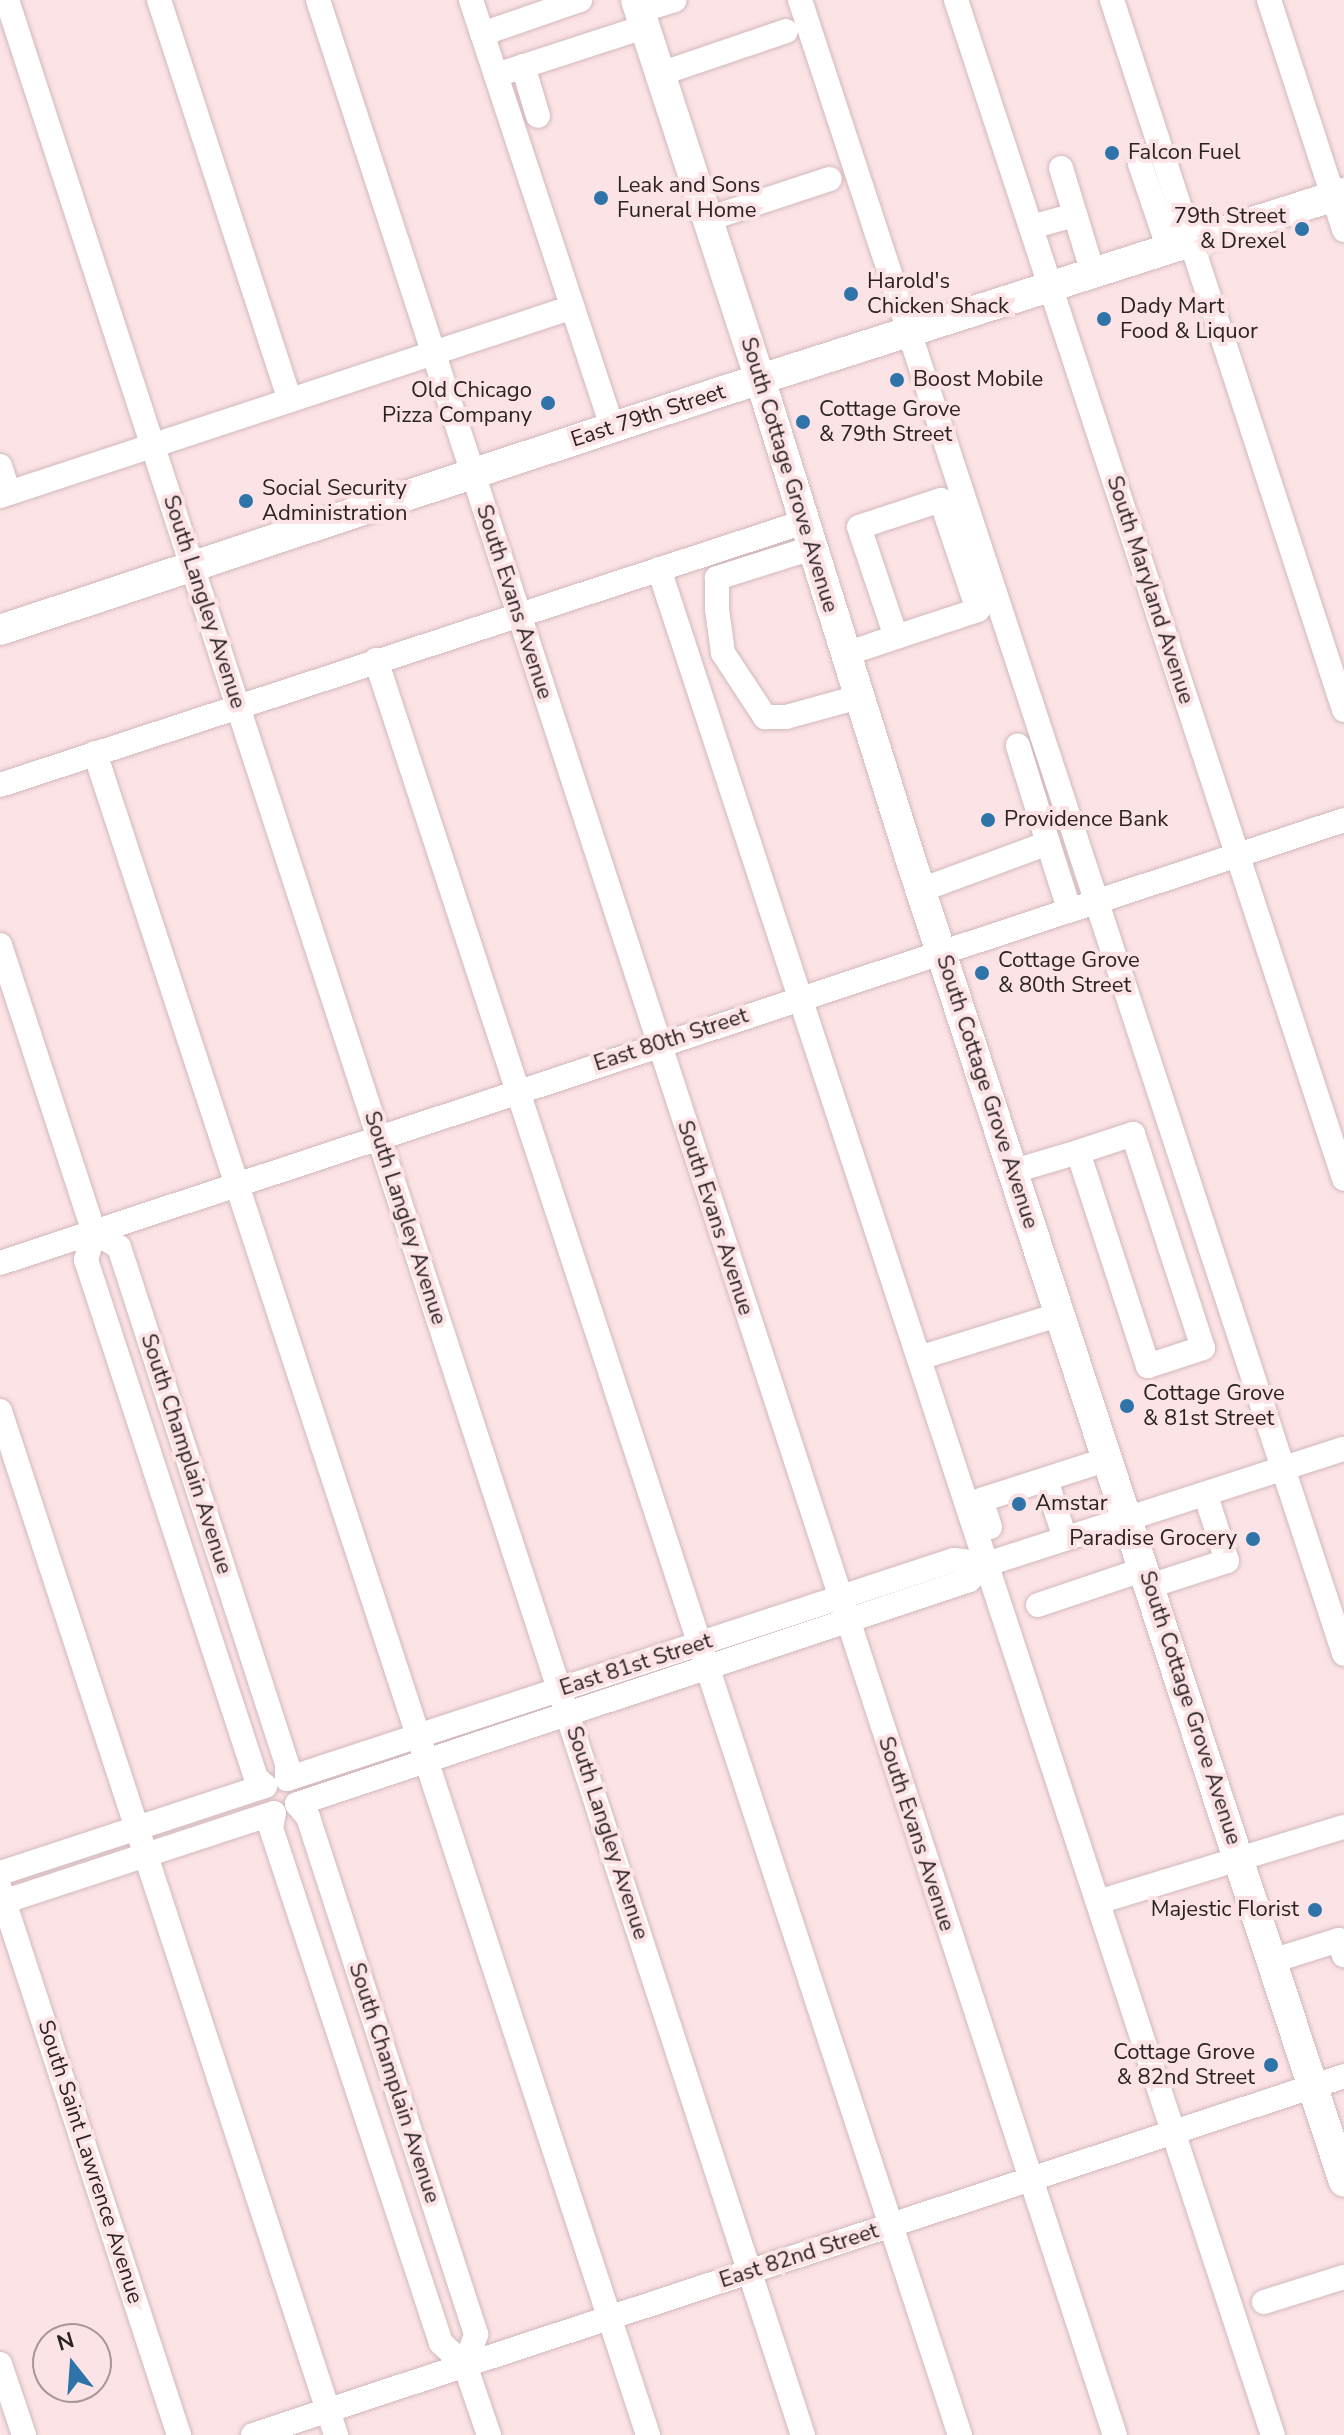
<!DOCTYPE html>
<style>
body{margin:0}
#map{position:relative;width:1344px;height:2435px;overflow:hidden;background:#fce3e6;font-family:"Nunito Sans",sans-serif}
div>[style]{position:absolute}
.roads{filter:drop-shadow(0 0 2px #d2b9bc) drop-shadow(0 0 2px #d2b9bc)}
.minor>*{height:24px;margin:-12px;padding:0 12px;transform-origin:12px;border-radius:12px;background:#fff}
.major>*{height:30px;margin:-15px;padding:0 15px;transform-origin:15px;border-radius:15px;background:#fff}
.dots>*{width:22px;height:22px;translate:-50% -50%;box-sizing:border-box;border:4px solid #fce3e6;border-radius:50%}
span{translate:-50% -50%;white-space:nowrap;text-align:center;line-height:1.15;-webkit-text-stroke:8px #fce3e6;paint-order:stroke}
.poi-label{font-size:22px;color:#2b2223}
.left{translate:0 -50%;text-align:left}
.right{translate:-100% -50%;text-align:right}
.street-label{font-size:22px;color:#2b2223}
.north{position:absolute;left:32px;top:2323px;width:80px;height:80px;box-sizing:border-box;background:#fce3e6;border:2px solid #a89698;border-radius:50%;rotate:343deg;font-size:22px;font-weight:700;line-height:32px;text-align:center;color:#2b2223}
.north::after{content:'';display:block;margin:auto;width:28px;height:36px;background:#2e74a8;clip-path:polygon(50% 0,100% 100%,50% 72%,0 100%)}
</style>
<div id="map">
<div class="roads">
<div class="minor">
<div style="left:159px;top:0;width:421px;rotate:71.9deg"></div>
<div style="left:318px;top:0;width:2562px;rotate:71.88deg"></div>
<div style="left:471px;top:0;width:450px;rotate:71.7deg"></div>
<div style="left:800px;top:0;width:1741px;rotate:71.79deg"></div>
<div style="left:956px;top:0;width:1241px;rotate:71.78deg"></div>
<div style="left:1112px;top:0;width:747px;rotate:71.9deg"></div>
<div style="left:1269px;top:0;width:242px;rotate:71.9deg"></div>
<div style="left:0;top:2px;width:7px;rotate:-16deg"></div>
<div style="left:7px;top:0;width:2562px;rotate:71.9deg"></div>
<div style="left:639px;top:11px;width:37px;rotate:-17deg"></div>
<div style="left:482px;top:34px;width:104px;rotate:-19.1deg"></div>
<div style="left:523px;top:66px;width:52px;rotate:73.3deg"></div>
<div style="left:660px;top:74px;width:133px;rotate:-18.8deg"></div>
<div style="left:496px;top:75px;width:156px;rotate:-18deg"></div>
<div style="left:1140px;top:164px;width:90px;rotate:71.2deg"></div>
<div style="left:1061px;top:168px;width:110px;rotate:73.1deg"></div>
<div style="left:708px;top:219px;width:128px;rotate:-18.2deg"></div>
<div style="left:1031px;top:227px;width:46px;rotate:-15.3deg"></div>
<div style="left:0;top:466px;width:28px;rotate:72deg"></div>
<div style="left:0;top:496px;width:603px;rotate:-18.25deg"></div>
<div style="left:812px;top:548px;width:100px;rotate:162.5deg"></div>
<div style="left:717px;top:578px;width:31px;rotate:90deg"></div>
<div style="left:717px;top:609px;width:44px;rotate:82.2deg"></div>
<div style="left:723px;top:653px;width:77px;rotate:56.7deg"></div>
<div style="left:765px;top:717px;width:21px"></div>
<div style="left:786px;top:717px;width:76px;rotate:-15.3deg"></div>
<div style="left:659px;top:569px;width:1964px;rotate:71.79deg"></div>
<div style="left:846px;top:654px;width:53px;rotate:-18.8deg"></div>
<div style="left:896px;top:637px;width:86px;rotate:-18.2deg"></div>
<div style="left:978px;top:610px;width:116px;rotate:-108.6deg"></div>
<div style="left:941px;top:500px;width:86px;rotate:161.8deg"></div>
<div style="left:859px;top:527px;width:116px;rotate:71.4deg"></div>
<div style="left:376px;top:660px;width:1869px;rotate:71.79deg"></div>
<div style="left:95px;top:753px;width:1771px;rotate:71.8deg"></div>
<div style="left:0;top:785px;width:846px;rotate:-18.11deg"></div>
<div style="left:1048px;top:843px;width:69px;rotate:72.3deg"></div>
<div style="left:921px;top:890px;width:135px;rotate:-20.3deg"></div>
<div style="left:1048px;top:843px;width:102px;rotate:-107.2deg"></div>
<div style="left:0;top:945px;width:302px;rotate:71.9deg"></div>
<div style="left:94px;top:1232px;width:29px;rotate:106deg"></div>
<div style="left:86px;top:1260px;width:545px;rotate:71.83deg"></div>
<div style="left:256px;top:1778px;width:12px;rotate:42deg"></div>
<div style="left:265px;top:1786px;width:279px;rotate:161.8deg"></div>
<div style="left:1133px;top:1134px;width:225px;rotate:71.9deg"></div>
<div style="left:1203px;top:1348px;width:58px;rotate:161.9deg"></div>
<div style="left:1148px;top:1366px;width:225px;rotate:-108.1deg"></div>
<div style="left:1078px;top:1152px;width:58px;rotate:-18.1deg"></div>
<div style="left:1014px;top:1171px;width:67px;rotate:-16.5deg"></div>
<div style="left:94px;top:1232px;width:29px;rotate:31deg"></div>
<div style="left:119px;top:1247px;width:544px;rotate:72deg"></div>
<div style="left:287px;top:1764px;width:15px;rotate:90deg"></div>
<div style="left:287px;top:1779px;width:702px;rotate:-18.18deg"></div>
<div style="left:954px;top:1560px;width:33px;rotate:7deg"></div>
<div style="left:987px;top:1564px;width:375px;rotate:-17.9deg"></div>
<div style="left:0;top:1263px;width:1415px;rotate:-18.24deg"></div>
<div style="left:919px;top:1358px;width:149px;rotate:-17.2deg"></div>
<div style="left:0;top:1411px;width:1078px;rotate:71.83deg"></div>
<div style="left:1046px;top:1480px;width:61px;rotate:71.9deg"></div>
<div style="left:990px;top:1527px;width:28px;rotate:-108deg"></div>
<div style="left:981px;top:1500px;width:133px;rotate:-17.9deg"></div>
<div style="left:1150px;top:1586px;width:81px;rotate:-18deg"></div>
<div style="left:1227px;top:1561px;width:71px;rotate:-107.9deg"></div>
<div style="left:1038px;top:1605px;width:113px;rotate:-18.6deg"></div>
<div style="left:0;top:1889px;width:575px;rotate:71.85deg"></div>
<div style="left:1098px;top:1902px;width:257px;rotate:-17deg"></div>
<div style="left:0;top:1903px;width:288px;rotate:-18.2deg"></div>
<div style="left:274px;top:1813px;width:15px;rotate:101deg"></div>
<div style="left:271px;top:1828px;width:542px;rotate:71.73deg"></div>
<div style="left:441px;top:2343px;width:33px;rotate:43deg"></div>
<div style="left:465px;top:2365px;width:74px;rotate:71.1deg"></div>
<div style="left:1272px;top:1961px;width:70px;rotate:-17.4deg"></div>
<div style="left:1339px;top:1940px;width:16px;rotate:72deg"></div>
<div style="left:1264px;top:2302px;width:84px;rotate:-17.4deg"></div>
<div style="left:0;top:2364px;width:75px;rotate:71.3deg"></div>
<div style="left:465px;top:2365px;width:33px;rotate:-70deg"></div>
<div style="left:476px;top:2334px;width:544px;rotate:-108deg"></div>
<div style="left:308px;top:1817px;width:17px;rotate:-130deg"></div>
<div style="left:297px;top:1804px;width:708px;rotate:-18.43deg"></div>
<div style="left:969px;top:1580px;width:24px;rotate:-42deg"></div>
<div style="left:253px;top:2435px;width:1149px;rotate:-18.21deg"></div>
</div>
<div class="major">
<div style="left:636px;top:0;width:399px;rotate:71.9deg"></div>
<div style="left:760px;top:379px;width:499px;rotate:72.6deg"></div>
<div style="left:909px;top:855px;width:1396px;rotate:71.85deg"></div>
<div style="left:0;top:630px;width:758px;rotate:-18.29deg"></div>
<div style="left:720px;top:392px;width:655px;rotate:-17.69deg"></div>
</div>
</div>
<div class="dots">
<div style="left:1112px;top:153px;background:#2e74a8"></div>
<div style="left:601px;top:198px;background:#2e74a8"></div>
<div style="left:1302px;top:229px;background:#2e74a8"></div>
<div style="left:851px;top:294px;background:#2e74a8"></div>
<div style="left:1104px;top:319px;background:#2e74a8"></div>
<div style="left:897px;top:380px;background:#2e74a8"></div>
<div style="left:548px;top:403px;background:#2e74a8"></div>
<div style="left:803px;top:422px;background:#2e74a8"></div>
<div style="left:246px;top:501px;background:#2e74a8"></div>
<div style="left:988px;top:820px;background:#2e74a8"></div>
<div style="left:982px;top:973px;background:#2e74a8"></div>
<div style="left:1127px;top:1406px;background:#2e74a8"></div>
<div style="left:1019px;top:1504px;background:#2e74a8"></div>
<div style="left:1253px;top:1539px;background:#2e74a8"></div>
<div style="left:1315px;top:1910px;background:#2e74a8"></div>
<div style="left:1271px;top:2065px;background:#2e74a8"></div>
</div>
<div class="poi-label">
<span class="left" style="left:1128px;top:153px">Falcon Fuel</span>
<span class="left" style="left:617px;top:198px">Leak and Sons<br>Funeral Home</span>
<span class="right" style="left:1286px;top:229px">79th Street<br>&amp; Drexel</span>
<span class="left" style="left:867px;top:294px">Harold's<br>Chicken Shack</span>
<span class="left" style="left:1120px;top:319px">Dady Mart<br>Food &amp; Liquor</span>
<span class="left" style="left:913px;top:380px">Boost Mobile</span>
<span class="right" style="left:532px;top:403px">Old Chicago<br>Pizza Company</span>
<span class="left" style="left:819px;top:422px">Cottage Grove<br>&amp; 79th Street</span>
<span class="left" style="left:262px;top:501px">Social Security<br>Administration</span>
<span class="left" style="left:1004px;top:820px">Providence Bank</span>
<span class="left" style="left:998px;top:973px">Cottage Grove<br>&amp; 80th Street</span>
<span class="left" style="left:1143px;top:1406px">Cottage Grove<br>&amp; 81st Street</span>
<span class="left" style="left:1035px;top:1504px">Amstar</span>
<span class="right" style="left:1237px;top:1539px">Paradise Grocery</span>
<span class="right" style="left:1299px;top:1910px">Majestic Florist</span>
<span class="right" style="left:1255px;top:2065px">Cottage Grove<br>&amp; 82nd Street</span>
</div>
<div class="street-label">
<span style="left:648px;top:416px;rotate:-18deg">East 79th Street</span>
<span style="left:789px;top:475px;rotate:73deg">South Cottage Grove Avenue</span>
<span style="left:1150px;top:590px;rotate:72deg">South Maryland Avenue</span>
<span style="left:204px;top:602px;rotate:72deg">South Langley Avenue</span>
<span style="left:514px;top:602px;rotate:72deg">South Evans Avenue</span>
<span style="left:671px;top:1040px;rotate:-18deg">East 80th Street</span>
<span style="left:987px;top:1092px;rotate:72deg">South Cottage Grove Avenue</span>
<span style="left:405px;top:1218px;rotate:72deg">South Langley Avenue</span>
<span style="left:715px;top:1218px;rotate:72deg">South Evans Avenue</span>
<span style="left:186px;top:1454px;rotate:72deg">South Champlain Avenue</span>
<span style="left:636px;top:1665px;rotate:-18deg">East 81st Street</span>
<span style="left:1190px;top:1708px;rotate:72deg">South Cottage Grove Avenue</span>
<span style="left:607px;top:1833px;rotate:72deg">South Langley Avenue</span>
<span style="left:916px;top:1834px;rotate:72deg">South Evans Avenue</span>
<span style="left:394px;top:2083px;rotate:72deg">South Champlain Avenue</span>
<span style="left:90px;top:2162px;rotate:72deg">South Saint Lawrence Avenue</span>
<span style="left:799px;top:2256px;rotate:-18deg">East 82nd Street</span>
</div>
<div class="north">N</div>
</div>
